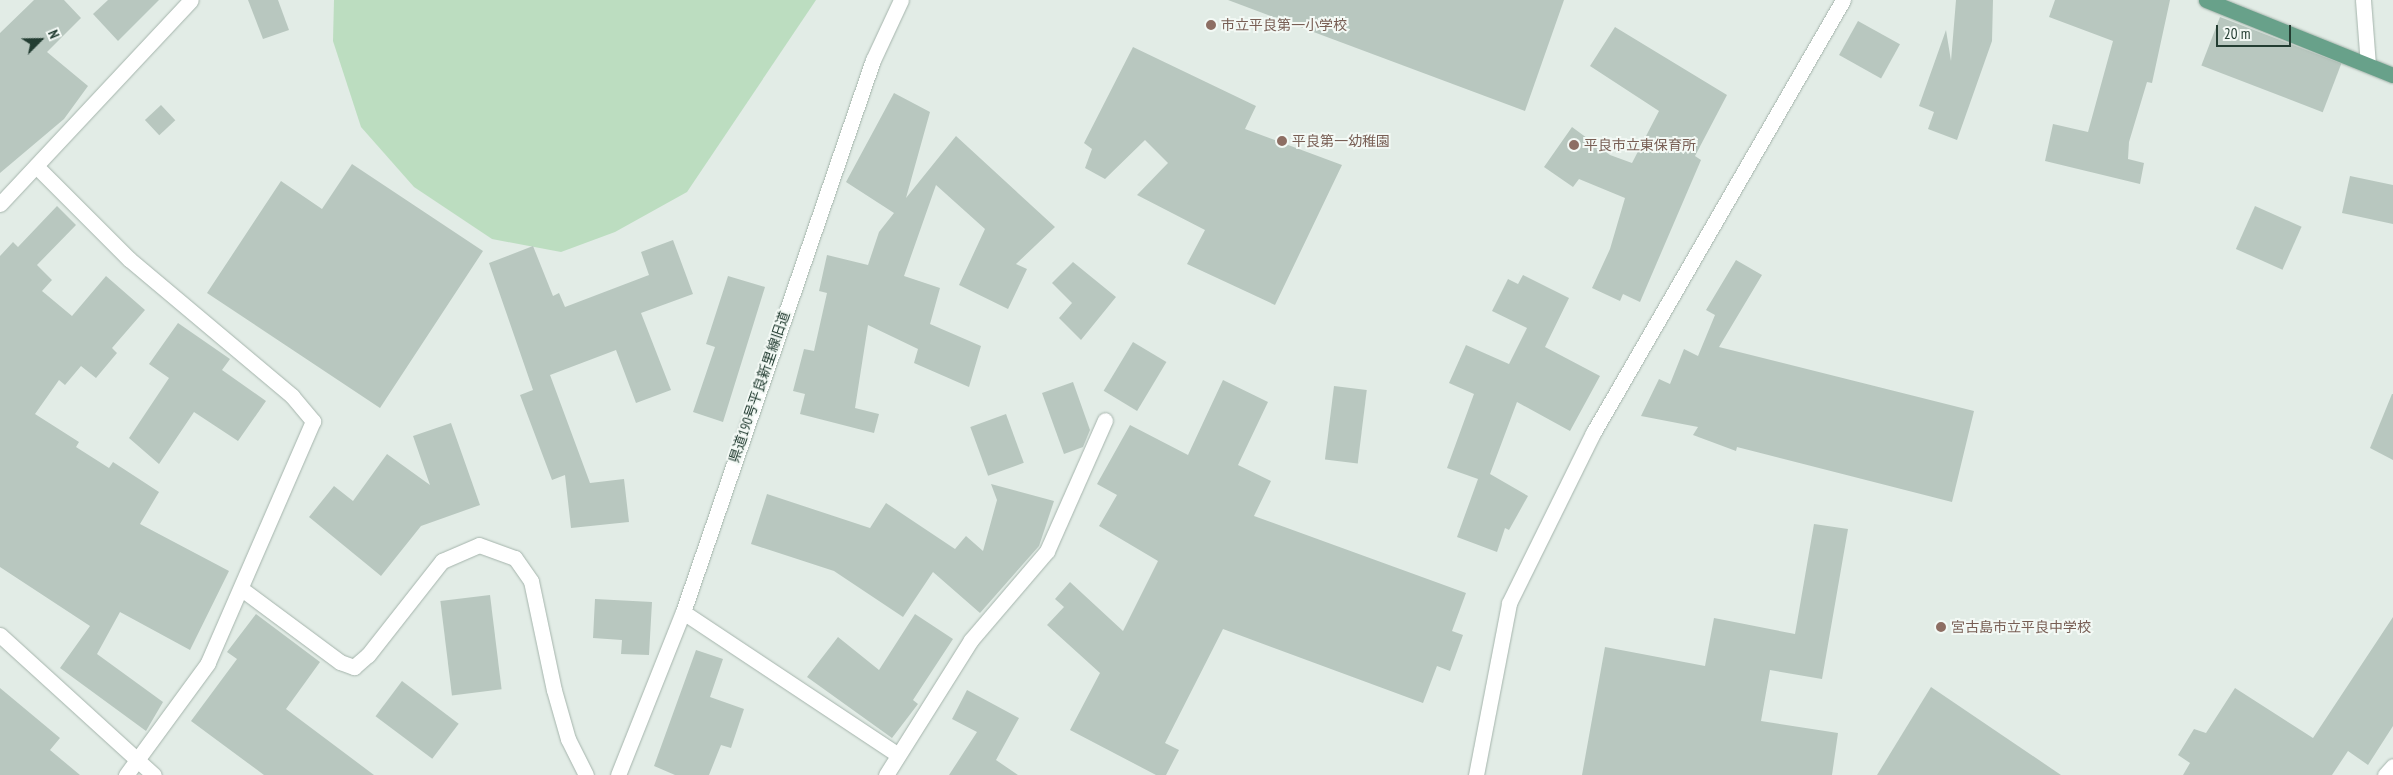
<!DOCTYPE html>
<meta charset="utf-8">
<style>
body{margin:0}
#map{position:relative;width:2393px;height:775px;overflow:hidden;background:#e2ece6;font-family:"PT Sans Narrow","Noto Sans JP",sans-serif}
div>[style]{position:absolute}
.green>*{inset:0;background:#bcddc0}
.building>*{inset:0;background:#b8c7bf;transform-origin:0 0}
.roads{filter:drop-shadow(0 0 1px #a5b4ac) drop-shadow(0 0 1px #a5b4ac)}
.minor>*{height:15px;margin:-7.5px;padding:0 7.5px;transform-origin:7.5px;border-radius:7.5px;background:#fff}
.major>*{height:15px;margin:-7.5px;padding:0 7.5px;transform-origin:7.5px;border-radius:7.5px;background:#68a18a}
.dots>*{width:14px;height:14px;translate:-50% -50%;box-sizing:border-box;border:2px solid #f3f9f5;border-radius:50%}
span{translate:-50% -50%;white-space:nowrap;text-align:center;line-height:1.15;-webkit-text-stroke:4px #f3f9f5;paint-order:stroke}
.education-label{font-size:14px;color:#785e54}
.left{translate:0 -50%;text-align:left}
.street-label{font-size:14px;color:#233d32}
.north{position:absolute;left:15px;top:15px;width:50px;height:50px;-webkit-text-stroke:4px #f3f9f5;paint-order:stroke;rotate:67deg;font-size:14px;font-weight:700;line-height:20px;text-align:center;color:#233d32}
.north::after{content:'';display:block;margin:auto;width:18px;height:22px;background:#233d32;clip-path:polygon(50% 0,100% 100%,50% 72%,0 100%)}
.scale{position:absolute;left:2216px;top:25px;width:75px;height:22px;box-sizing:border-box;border:2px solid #233d32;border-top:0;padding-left:6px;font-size:15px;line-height:18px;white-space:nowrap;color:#233d32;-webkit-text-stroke:4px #f3f9f5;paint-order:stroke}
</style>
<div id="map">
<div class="green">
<div style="clip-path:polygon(334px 0,816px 0,687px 192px,615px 232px,561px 252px,492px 239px,414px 187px,361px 127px,333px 41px)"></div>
</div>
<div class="building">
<div style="clip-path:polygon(34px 0,64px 0,81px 18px,47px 52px,88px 86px,64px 119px,0 173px,0 33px)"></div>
<div style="clip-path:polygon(108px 0,159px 0,118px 41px,93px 14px)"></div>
<div style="clip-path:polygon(248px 0,278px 0,289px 30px,263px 39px)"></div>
<div style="clip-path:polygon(1228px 0,1564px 0,1525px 111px)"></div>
<div style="clip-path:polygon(1956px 0,1993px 0,1992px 41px,1957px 140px,1928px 129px,1934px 112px,1919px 106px,1946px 30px,1951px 61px)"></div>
<div style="clip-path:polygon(2055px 0,2170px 0,2152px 83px,2147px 82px,2129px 142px,2128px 159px,2144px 163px,2140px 184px,2045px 161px,2053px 124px,2088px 132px,2113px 41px,2049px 17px)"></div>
<div style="left:2220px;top:17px;width:130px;height:52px;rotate:21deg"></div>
<div style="left:1858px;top:21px;width:48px;height:39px;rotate:29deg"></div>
<div style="clip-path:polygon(1615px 27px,1727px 95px,1695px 156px,1701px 160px,1640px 302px,1623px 294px,1620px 301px,1592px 288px,1610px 249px,1625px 198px,1579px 179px,1573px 187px,1544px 167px,1572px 127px,1610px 155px,1632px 163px,1659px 111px,1590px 66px)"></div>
<div style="clip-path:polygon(1133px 47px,1256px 106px,1245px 129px,1342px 165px,1275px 305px,1187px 264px,1205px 230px,1137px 195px,1168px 163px,1145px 140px,1105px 179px,1085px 168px,1092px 149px,1084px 143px)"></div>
<div style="clip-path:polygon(894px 93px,930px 112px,906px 198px,956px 136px,1055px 227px,1016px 264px,1027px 269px,1008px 309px,959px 285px,985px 229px,936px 185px,904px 276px,940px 288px,930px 324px,981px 346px,969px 387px,914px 363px,918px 349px,868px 325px,855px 408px,879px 414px,874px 433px,800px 414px,805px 394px,793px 391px,804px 349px,814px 351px,827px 293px,819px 291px,827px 255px,868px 265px,879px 232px,894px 213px,846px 182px)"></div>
<div style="left:161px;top:105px;width:21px;height:22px;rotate:47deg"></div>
<div style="clip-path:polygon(352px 164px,483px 251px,380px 408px,207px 293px,281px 181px,322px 209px)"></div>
<div style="clip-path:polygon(2350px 176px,2393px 185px,2393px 224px,2342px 213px)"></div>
<div style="clip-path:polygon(57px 206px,76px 225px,37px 265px,52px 280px,42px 291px,72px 316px,106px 276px,145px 310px,112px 348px,117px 353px,96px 378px,81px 366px,65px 385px,59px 380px,35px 414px,79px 442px,76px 447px,109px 468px,113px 462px,159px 492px,140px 524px,229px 571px,190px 650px,120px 612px,97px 654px,163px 702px,146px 731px,60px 668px,90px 626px,0 567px,0 256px,13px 242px,18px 247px)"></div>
<div style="left:2255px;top:206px;width:51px;height:47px;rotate:24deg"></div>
<div style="clip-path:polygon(673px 240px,693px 294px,641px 313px,671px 390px,636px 403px,616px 350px,550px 375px,590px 483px,624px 479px,629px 522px,571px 528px,565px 475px,552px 480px,520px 395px,533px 390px,489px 263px,533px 246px,553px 296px,559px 293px,565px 307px,649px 275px,641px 252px)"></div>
<div style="clip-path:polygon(1736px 260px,1762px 275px,1719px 347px,1974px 411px,1952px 502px,1737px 447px,1736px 451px,1693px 435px,1698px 427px,1641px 416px,1659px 379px,1670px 384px,1684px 349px,1698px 356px,1715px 315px,1706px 310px)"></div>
<div style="clip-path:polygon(1073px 262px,1116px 297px,1081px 340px,1059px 318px,1072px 303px,1052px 283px)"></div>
<div style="clip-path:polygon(1523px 275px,1569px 298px,1545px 347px,1600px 376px,1570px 431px,1517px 402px,1490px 474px,1528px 496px,1509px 530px,1505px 528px,1497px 552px,1457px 537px,1478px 479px,1447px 468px,1474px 394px,1449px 383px,1466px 345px,1509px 364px,1527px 328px,1492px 311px,1508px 279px,1518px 284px)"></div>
<div style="clip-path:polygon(728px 276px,765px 287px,723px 422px,693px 412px,715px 347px,706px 344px)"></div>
<div style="clip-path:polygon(178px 323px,230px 359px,222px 370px,266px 401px,238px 441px,194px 412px,159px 464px,129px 438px,169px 378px,149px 364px)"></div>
<div style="left:1133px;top:342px;width:39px;height:57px;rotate:31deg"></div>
<div style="clip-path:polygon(1223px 380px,1268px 402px,1238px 465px,1271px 481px,1254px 516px,1466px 593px,1452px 631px,1463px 635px,1450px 671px,1437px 666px,1423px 703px,1223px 629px,1165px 743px,1179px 750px,1166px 775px,1156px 775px,1070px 730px,1100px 673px,1047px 625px,1064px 607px,1055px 599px,1070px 582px,1123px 631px,1158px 561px,1099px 526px,1117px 495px,1097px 484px,1130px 425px,1188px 455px)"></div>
<div style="clip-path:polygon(1073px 382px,1090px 430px,1083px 447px,1064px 454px,1042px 393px)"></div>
<div style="left:1334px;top:386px;width:33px;height:74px;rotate:7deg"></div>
<div style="clip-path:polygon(2392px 394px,2393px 394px,2393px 460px,2370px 448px)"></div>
<div style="left:1006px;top:414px;width:52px;height:38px;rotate:70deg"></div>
<div style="clip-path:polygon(451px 423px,480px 505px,421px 526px,381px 576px,309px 517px,334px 486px,353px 501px,387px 454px,430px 485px,413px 436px)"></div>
<div style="clip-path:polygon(991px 484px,1054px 501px,1039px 546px,980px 613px,933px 572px,903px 617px,834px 571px,751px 544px,767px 494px,870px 528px,886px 503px,955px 549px,966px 536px,983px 551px,997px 500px)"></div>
<div style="clip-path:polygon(1814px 524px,1848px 529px,1822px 679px,1770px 670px,1761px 721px,1838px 733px,1832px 775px,1582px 775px,1605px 647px,1705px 666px,1714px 618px,1795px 634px)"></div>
<div style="left:490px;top:595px;width:95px;height:50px;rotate:83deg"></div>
<div style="clip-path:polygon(595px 599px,652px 602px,649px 655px,621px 654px,622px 640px,593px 638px)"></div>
<div style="clip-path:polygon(256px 614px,320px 662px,286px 709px,374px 775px,264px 775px,191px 721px,237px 659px,227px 652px)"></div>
<div style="clip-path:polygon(915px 614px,953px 639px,913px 700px,918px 704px,892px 738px,807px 677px,838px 637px,879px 670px)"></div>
<div style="clip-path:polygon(2393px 617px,2393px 726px,2368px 765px,2348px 751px,2332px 775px,2183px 775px,2190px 763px,2178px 755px,2194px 729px,2206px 733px,2235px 688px,2313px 738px)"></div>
<div style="clip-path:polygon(696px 650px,723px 659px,710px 697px,744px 709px,731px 748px,721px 745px,709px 775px,675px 775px,654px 766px)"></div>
<div style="left:402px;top:681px;width:71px;height:44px;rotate:37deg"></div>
<div style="clip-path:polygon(1931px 687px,2061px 775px,1877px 775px)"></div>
<div style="clip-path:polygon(0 688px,60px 738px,50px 750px,80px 775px,0 775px)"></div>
<div style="clip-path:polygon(967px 690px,1019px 718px,996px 760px,1018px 775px,949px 775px,977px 732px,952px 719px)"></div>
</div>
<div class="roads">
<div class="minor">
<div style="left:2363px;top:0;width:65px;rotate:85.6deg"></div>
<div style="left:36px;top:166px;width:132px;rotate:45deg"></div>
<div style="left:129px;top:259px;width:213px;rotate:40deg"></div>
<div style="left:292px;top:396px;width:33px;rotate:50deg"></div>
<div style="left:313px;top:421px;width:264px;rotate:113.5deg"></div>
<div style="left:208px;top:663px;width:139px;rotate:126.2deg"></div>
<div style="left:0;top:204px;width:279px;rotate:-46.9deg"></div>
<div style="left:243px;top:590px;width:121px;rotate:36.6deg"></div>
<div style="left:340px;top:662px;width:15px;rotate:20deg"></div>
<div style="left:354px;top:667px;width:18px;rotate:-41deg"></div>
<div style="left:368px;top:655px;width:120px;rotate:-51.8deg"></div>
<div style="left:442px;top:561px;width:40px;rotate:-23.4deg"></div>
<div style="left:479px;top:545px;width:38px;rotate:20deg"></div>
<div style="left:515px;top:558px;width:28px;rotate:55deg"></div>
<div style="left:531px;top:581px;width:111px;rotate:78.1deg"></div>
<div style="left:554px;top:690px;width:51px;rotate:74.1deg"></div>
<div style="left:568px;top:739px;width:40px;rotate:63.4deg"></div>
<div style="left:683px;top:612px;width:258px;rotate:33.6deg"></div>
<div style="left:0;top:635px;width:208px;rotate:42.3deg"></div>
<div style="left:618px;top:775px;width:175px;rotate:-68.3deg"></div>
<div style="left:683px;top:612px;width:584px;rotate:-71.01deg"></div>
<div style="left:873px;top:60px;width:66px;rotate:-65deg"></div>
<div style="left:886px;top:775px;width:160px;rotate:-57.8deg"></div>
<div style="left:971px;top:640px;width:117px;rotate:-49.5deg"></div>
<div style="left:1047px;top:551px;width:143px;rotate:-66.1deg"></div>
<div style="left:1476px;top:775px;width:175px;rotate:-79.1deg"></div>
<div style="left:1509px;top:603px;width:190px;rotate:-63.7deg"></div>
<div style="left:1593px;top:433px;width:500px;rotate:-60deg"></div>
<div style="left:2385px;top:775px;width:12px;rotate:-48deg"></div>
</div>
<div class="major">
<div style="left:2206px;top:0;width:201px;rotate:21.9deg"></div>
</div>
</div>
<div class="dots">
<div style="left:1211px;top:25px;background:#8d6e63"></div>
<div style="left:1282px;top:141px;background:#8d6e63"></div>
<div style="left:1574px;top:145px;background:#8d6e63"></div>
<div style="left:1941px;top:627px;background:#8d6e63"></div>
</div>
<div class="education-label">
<span class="left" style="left:1221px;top:25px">市立平良第一小学校</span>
<span class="left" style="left:1292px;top:141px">平良第一幼稚園</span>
<span class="left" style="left:1584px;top:145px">平良市立東保育所</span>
<span class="left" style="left:1951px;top:627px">宮古島市立平良中学校</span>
</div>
<div class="street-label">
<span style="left:759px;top:387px;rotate:-71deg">県道190号平良新里線旧道</span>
</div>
<div class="north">N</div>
<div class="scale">20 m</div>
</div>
